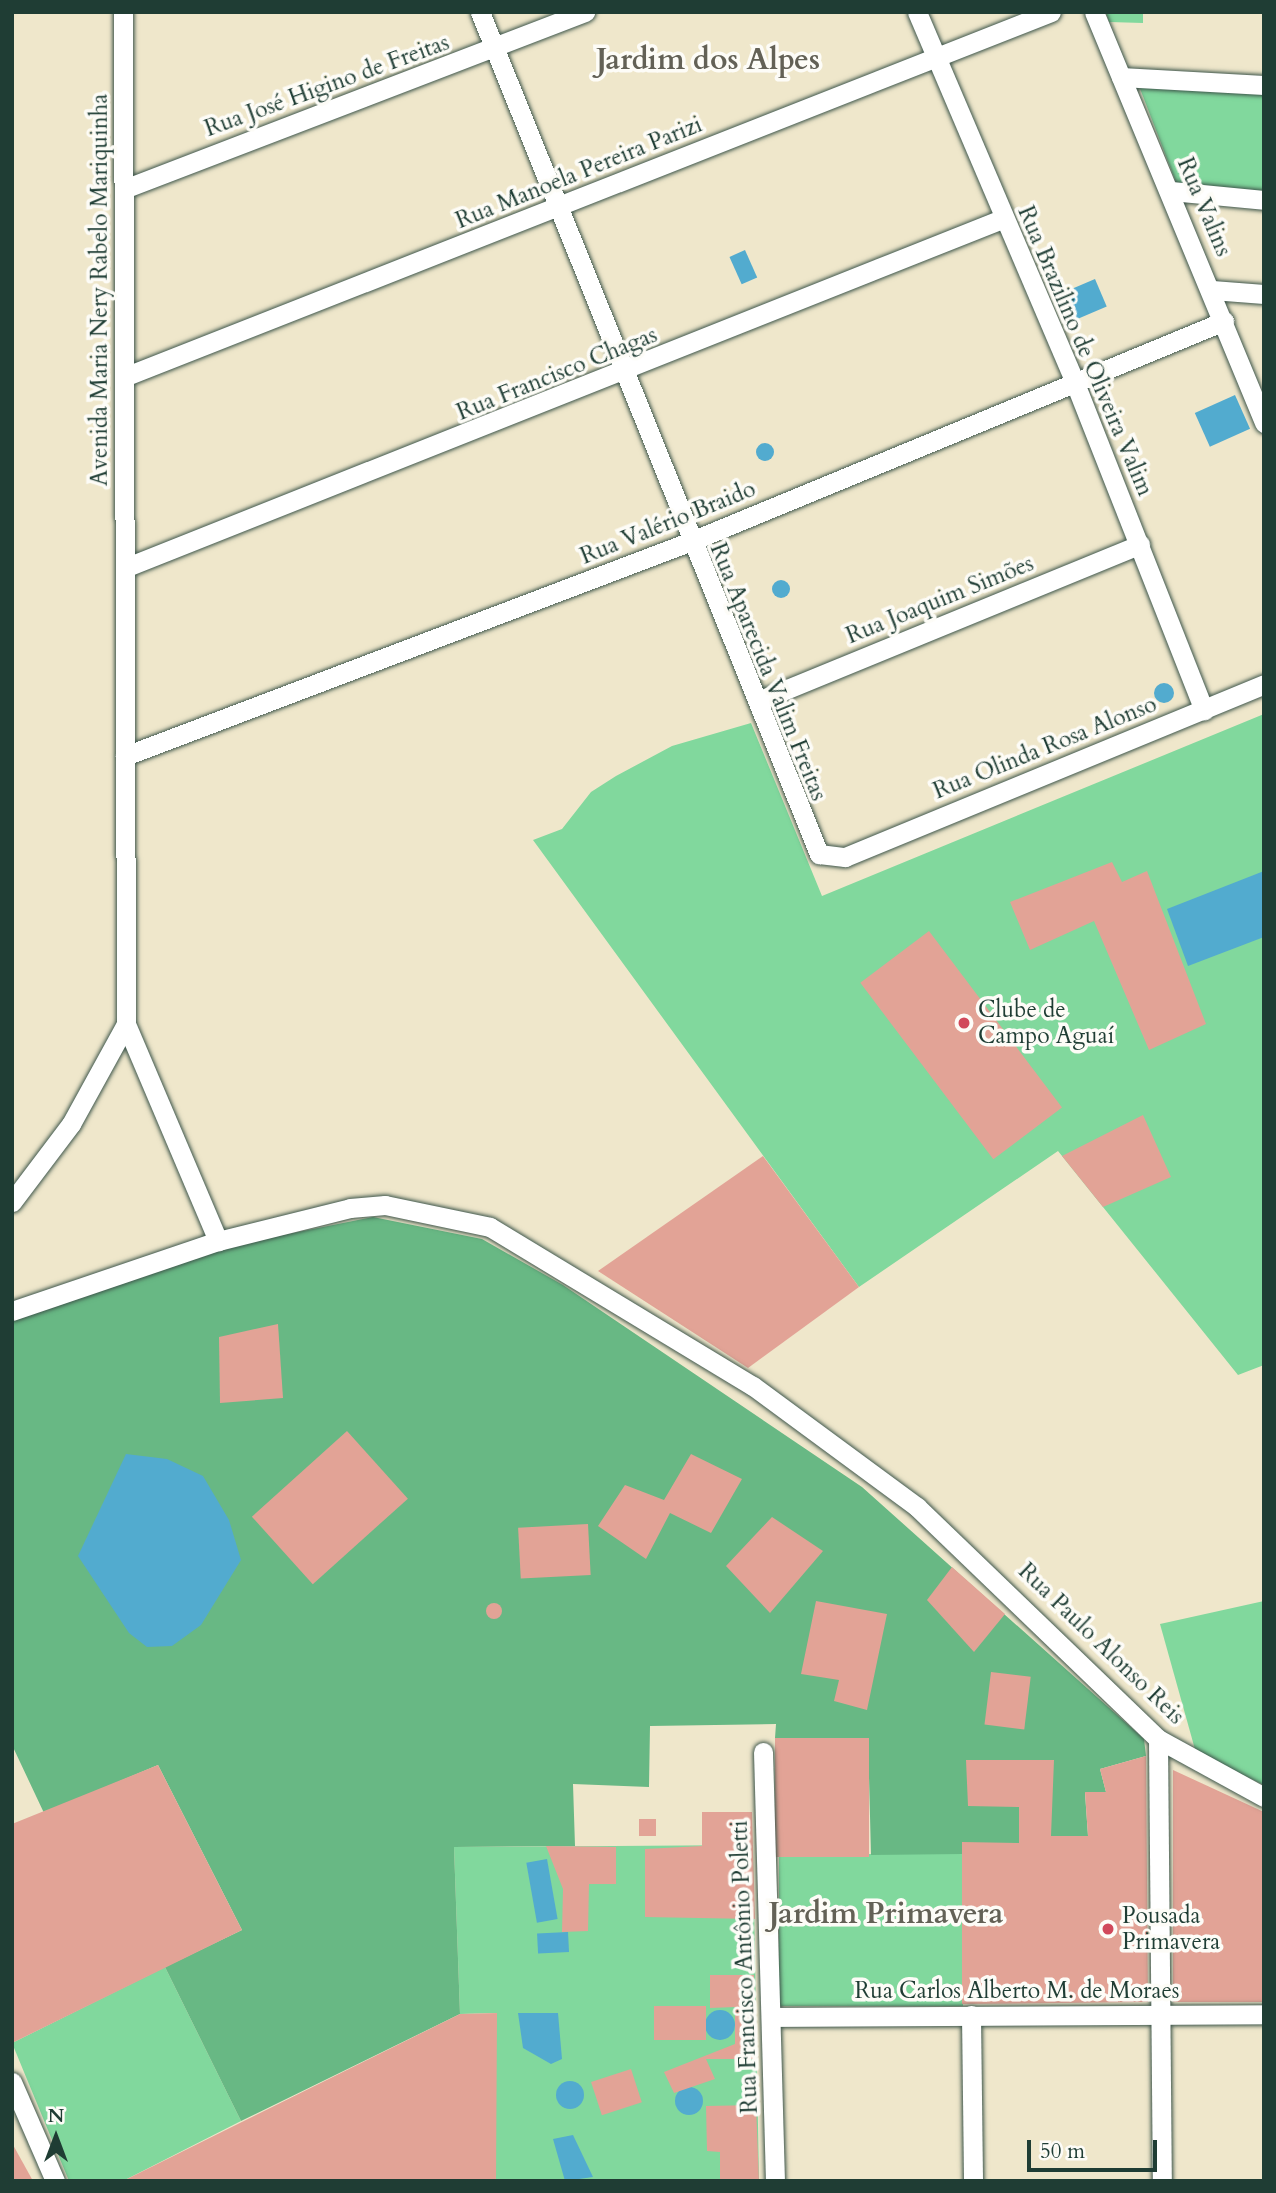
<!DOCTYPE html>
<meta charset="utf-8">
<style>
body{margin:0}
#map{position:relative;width:1276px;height:2193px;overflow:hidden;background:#efe7cb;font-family:Cardo,serif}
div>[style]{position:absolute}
.green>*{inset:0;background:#81d89d;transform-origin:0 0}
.forest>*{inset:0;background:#68b884}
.water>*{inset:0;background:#52abcf;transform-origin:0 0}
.round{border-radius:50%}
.building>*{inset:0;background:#e2a396;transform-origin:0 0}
.roads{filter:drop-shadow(0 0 2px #3e564b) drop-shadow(0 0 2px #3e564b)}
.minor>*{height:19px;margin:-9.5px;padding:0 9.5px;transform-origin:9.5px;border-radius:9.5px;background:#fff}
.dots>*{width:19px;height:19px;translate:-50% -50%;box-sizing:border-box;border:4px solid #fdfcf7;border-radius:50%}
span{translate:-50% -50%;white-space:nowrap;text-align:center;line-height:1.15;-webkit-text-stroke:7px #fdfcf7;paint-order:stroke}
.street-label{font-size:23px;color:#1f3d34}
.poi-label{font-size:23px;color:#1f3d34}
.left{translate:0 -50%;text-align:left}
.district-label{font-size:30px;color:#636156;font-weight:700}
.frame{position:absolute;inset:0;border:14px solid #1f3d34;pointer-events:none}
.north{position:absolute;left:21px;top:2102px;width:70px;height:70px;-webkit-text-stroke:5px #fdfcf7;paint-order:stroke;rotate:0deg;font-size:19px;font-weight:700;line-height:28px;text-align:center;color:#1f3d34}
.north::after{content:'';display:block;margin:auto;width:24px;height:32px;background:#1f3d34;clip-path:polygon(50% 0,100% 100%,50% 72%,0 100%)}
.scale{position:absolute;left:1027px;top:2140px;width:130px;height:32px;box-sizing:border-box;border:4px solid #1f3d34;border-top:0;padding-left:9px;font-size:21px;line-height:24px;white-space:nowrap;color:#1f3d34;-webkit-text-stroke:5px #fdfcf7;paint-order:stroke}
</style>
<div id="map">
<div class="green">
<div style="clip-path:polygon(1106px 12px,1143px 12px,1143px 23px,1109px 22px)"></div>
<div style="clip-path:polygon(1139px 86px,1264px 94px,1264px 192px,1177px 185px)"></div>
<div style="clip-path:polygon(1264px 714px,1264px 1365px,1238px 1375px,1058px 1151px,859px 1287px,533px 840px,562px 829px,591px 792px,616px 776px,672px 746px,751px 723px,822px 896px)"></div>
<div style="clip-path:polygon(1264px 1601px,1264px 1785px,1196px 1753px,1160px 1624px)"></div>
<div style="clip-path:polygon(753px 1845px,759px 2181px,496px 2181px,496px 2013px,460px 2014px,454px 1847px)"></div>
<div style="left:963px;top:1854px;width:152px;height:184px;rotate:90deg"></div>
<div style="clip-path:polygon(165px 1967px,241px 2121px,123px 2181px,69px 2181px,12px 2043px)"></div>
</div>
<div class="forest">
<div style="clip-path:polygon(373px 1217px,482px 1239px,563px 1285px,862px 1487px,1144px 1739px,1146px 1756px,1100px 1769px,1106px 1792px,1085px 1793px,1088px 1836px,963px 1854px,871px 1855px,868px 1738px,775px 1738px,776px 1724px,650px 1726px,649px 1787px,573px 1784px,575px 1846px,454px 1847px,460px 2014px,241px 2121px,165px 1967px,242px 1930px,158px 1765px,44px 1813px,12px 1745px,12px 1318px,227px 1246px)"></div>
</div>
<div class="water">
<div style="left:745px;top:250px;width:30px;height:17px;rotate:66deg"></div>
<div style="left:1095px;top:279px;width:30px;height:44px;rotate:67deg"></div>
<div style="left:1235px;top:395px;width:37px;height:44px;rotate:66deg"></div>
<div class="round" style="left:756px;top:443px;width:18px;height:18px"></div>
<div class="round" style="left:772px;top:580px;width:18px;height:18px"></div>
<div class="round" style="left:1154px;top:683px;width:20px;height:20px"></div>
<div style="clip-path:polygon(1264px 871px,1264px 937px,1188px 966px,1167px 909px)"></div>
<div style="clip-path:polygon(126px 1454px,167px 1459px,203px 1476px,229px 1520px,241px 1560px,201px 1625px,172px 1646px,147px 1647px,129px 1633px,78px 1556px)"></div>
<div style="left:547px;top:1859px;width:61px;height:21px;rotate:80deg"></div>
<div style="left:568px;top:1932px;width:20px;height:31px;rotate:87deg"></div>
<div class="round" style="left:705px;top:2010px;width:30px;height:30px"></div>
<div style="clip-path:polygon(518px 2013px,558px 2013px,562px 2059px,551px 2064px,523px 2048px)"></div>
<div class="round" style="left:556px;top:2081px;width:28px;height:28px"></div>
<div class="round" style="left:675px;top:2087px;width:28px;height:28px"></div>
<div style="clip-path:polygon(573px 2135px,593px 2177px,565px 2181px,553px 2139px)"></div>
</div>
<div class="building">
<div style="clip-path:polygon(1112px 862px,1122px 882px,1147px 871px,1206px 1024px,1149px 1050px,1094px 921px,1030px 950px,1010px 902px)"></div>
<div style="left:929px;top:931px;width:221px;height:86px;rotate:53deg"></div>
<div style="clip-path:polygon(1143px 1115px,1171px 1177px,1103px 1207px,1062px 1156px)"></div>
<div style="clip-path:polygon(763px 1156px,859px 1287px,748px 1368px,598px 1271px)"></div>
<div style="clip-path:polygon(278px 1324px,283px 1398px,220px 1403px,219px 1337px)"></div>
<div style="left:347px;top:1431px;width:91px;height:128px;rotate:48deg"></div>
<div style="clip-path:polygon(691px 1454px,742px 1479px,711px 1533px,670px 1513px,646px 1559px,598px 1526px,625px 1485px,664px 1500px)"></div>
<div style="clip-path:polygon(772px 1517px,823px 1551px,770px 1613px,726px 1566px)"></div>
<div style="left:588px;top:1524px;width:51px;height:70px;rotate:87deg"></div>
<div style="clip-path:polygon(952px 1567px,1005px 1614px,974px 1652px,927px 1600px)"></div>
<div style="clip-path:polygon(816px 1601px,887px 1614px,867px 1710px,834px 1701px,839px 1680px,801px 1674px)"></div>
<div class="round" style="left:486px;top:1603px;width:16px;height:16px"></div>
<div style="left:991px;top:1672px;width:40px;height:53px;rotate:7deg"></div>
<div style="left:775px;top:1738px;width:94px;height:119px"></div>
<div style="clip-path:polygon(1146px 1756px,1148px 2002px,962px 2004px,962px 1842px,1019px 1843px,1019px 1807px,968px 1806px,966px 1760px,1054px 1760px,1051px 1836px,1088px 1836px,1085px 1792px,1106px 1792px,1100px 1769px)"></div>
<div style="clip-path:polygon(158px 1765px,242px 1930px,12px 2043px,12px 1824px)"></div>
<div style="clip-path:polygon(1173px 1770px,1264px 1812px,1264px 2002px,1173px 2002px)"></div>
<div style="clip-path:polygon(702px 1812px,752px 1812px,755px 1919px,645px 1917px,645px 1849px,702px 1846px)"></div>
<div style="left:639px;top:1819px;width:17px;height:17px"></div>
<div style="clip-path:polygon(546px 1846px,616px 1847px,616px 1884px,589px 1884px,588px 1931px,562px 1932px,563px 1889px)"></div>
<div style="clip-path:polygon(710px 1975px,754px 1975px,754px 2059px,706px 2059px,715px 2079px,674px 2093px,664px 2072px,735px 2044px,735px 2007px,710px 2008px)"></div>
<div style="left:654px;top:2006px;width:52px;height:34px"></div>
<div style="clip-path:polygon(497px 2013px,496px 2181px,123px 2181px,460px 2014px)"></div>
<div style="left:631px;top:2069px;width:35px;height:42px;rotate:72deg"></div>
<div style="clip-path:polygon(756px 2105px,759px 2181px,720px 2181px,720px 2152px,707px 2151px,706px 2106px)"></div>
<div style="clip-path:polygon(12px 2143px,33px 2181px,12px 2181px)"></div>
</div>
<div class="roads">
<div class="minor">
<div style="left:123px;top:12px;width:1012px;rotate:89.83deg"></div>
<div style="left:126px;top:1024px;width:236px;rotate:67deg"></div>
<div style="left:480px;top:12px;width:908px;rotate:68.07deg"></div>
<div style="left:819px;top:854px;width:26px;rotate:7deg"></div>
<div style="left:845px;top:857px;width:453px;rotate:-22.4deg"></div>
<div style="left:917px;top:12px;width:403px;rotate:66.9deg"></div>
<div style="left:1075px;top:383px;width:352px;rotate:68.5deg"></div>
<div style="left:1094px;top:12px;width:445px;rotate:67.5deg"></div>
<div style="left:1121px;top:77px;width:143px;rotate:3.2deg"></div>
<div style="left:124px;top:189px;width:494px;rotate:-21deg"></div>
<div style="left:1171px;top:191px;width:93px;rotate:5.5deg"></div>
<div style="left:1212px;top:290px;width:52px;rotate:4.4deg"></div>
<div style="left:124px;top:377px;width:996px;rotate:-21.49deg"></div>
<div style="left:127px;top:567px;width:942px;rotate:-21.69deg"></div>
<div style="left:758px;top:701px;width:413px;rotate:-22.3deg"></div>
<div style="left:125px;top:756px;width:603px;rotate:-20.78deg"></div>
<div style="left:689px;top:542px;width:579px;rotate:-22.44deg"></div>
<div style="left:12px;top:1202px;width:98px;rotate:-52.9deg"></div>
<div style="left:71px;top:1124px;width:114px;rotate:-61.2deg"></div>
<div style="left:12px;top:1311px;width:218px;rotate:-18.8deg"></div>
<div style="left:218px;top:1241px;width:136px;rotate:-14deg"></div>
<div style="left:350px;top:1208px;width:35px;rotate:-5deg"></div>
<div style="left:385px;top:1205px;width:107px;rotate:11.8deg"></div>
<div style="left:490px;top:1227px;width:307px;rotate:31.2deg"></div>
<div style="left:753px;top:1386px;width:204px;rotate:36.4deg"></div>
<div style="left:917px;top:1507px;width:335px;rotate:43.9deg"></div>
<div style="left:1158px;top:1739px;width:121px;rotate:28.7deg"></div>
<div style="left:1158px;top:1739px;width:442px;rotate:89.5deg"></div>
<div style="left:763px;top:1752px;width:429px;rotate:88.4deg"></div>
<div style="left:971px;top:2015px;width:166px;rotate:89.3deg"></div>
<div style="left:771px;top:2017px;width:493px;rotate:-0.3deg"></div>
<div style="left:12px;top:2082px;width:108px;rotate:66.5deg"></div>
</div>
</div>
<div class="dots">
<div style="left:964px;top:1023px;background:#d1495b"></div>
<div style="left:1108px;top:1929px;background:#d1495b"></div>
</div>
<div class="street-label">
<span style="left:327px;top:86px;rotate:-20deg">Rua José Higino de Freitas</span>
<span style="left:579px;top:173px;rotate:-22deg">Rua Manoela Pereira Parizi</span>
<span style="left:1204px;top:207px;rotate:67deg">Rua Valins</span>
<span style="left:100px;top:290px;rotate:-90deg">Avenida Maria Nery Rabelo Mariquinha</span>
<span style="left:1085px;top:351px;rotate:67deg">Rua Brazilino de Oliveira Valim</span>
<span style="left:557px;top:374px;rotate:-22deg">Rua Francisco Chagas</span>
<span style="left:668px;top:523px;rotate:-22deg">Rua Valério Braido</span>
<span style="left:940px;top:600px;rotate:-22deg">Rua Joaquim Simões</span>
<span style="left:768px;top:672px;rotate:68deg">Rua Aparecida Valim Freitas</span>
<span style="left:1045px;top:748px;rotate:-22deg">Rua Olinda Rosa Alonso</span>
<span style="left:1101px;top:1644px;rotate:44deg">Rua Paulo Alonso Reis</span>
<span style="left:745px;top:1967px;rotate:-92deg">Rua Francisco Antônio Poletti</span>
<span style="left:1017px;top:1991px">Rua Carlos Alberto M. de Moraes</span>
</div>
<div class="poi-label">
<span class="left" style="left:978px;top:1023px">Clube de<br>Campo Aguaí</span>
<span class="left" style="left:1122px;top:1929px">Pousada<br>Primavera</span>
</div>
<div class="district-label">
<span style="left:708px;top:60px">Jardim dos Alpes</span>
<span style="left:886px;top:1914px">Jardim Primavera</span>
</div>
<div class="frame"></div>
<div class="north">N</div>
<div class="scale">50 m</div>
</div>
